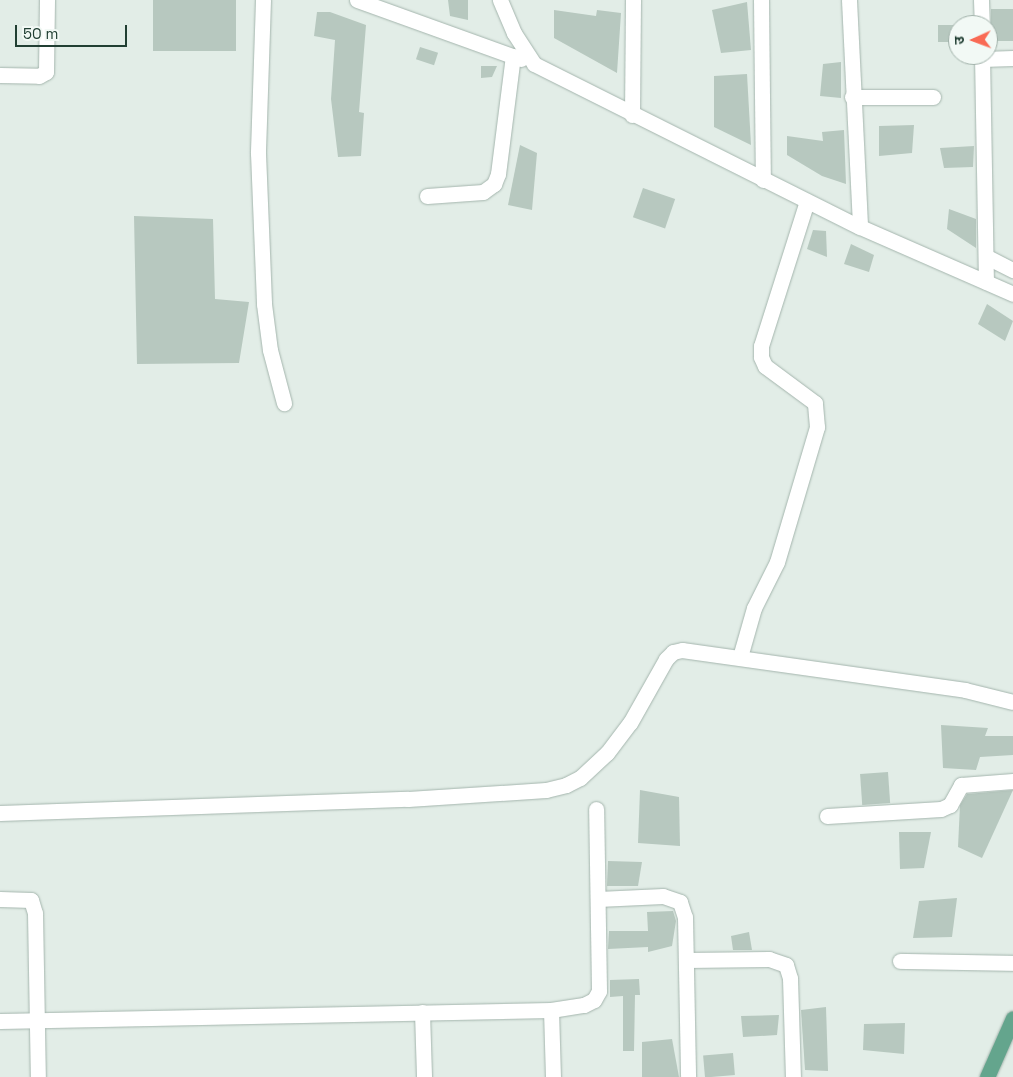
<!DOCTYPE html>
<meta charset="utf-8">
<style>
body{margin:0}
#map{position:relative;width:1013px;height:1077px;overflow:hidden;background:#e2ede7;font-family:"Space Grotesk","Noto Sans Devanagari",sans-serif}
div>[style]{position:absolute}
.building>*{inset:0;background:#b7c8bf;transform-origin:0 0}
.roads{filter:drop-shadow(0 0 1px #a4b5ad) drop-shadow(0 0 1px #a4b5ad)}
.minor>*{height:15px;margin:-7.5px;padding:0 7.5px;transform-origin:7.5px;border-radius:7.5px;background:#fff}
.major>*{height:15px;margin:-7.5px;padding:0 7.5px;transform-origin:7.5px;border-radius:7.5px;background:#64a58d}
span{translate:-50% -50%;white-space:nowrap;text-align:center;line-height:1.15;-webkit-text-stroke:4px #f2f9f5;paint-order:stroke}
.north{position:absolute;left:948px;top:15px;width:50px;height:50px;box-sizing:border-box;background:#f2f9f5;border:1px solid #9eafa7;border-radius:50%;rotate:268deg;font-size:14px;font-weight:700;line-height:20px;text-align:center;color:#213f33}
.north::after{content:'';display:block;margin:auto;width:18px;height:22px;background:#f96a54;clip-path:polygon(50% 0,100% 100%,50% 72%,0 100%)}
.scale{position:absolute;left:15px;top:25px;width:112px;height:22px;box-sizing:border-box;border:2px solid #213f33;border-top:0;padding-left:6px;font-size:15px;line-height:18px;white-space:nowrap;color:#213f33;-webkit-text-stroke:4px #f2f9f5;paint-order:stroke}
</style>
<div id="map">
<div class="building">
<div style="left:153px;top:0;width:83px;height:51px"></div>
<div style="clip-path:polygon(448px 0,468px 0,468px 20px,450px 16px)"></div>
<div style="clip-path:polygon(747px 2px,751px 50px,721px 53px,712px 10px)"></div>
<div style="left:991px;top:9px;width:22px;height:32px"></div>
<div style="clip-path:polygon(554px 10px,596px 16px,597px 10px,621px 13px,617px 73px,554px 38px)"></div>
<div style="clip-path:polygon(317px 12px,330px 12px,366px 25px,359px 112px,364px 113px,361px 156px,338px 157px,331px 99px,335px 40px,314px 36px)"></div>
<div style="left:938px;top:25px;width:20px;height:17px"></div>
<div style="left:420px;top:47px;width:19px;height:13px;rotate:18deg"></div>
<div style="clip-path:polygon(841px 62px,841px 98px,820px 96px,823px 64px)"></div>
<div style="clip-path:polygon(481px 66px,497px 66px,492px 77px,481px 78px)"></div>
<div style="clip-path:polygon(747px 74px,751px 145px,714px 127px,714px 76px)"></div>
<div style="clip-path:polygon(914px 125px,912px 153px,879px 156px,879px 126px)"></div>
<div style="clip-path:polygon(844px 130px,846px 184px,822px 176px,787px 155px,787px 136px,823px 141px,822px 132px)"></div>
<div style="clip-path:polygon(520px 145px,537px 153px,532px 210px,508px 205px)"></div>
<div style="clip-path:polygon(974px 146px,973px 167px,944px 168px,940px 148px)"></div>
<div style="left:643px;top:188px;width:34px;height:31px;rotate:19deg"></div>
<div style="clip-path:polygon(949px 209px,976px 219px,976px 248px,947px 229px)"></div>
<div style="clip-path:polygon(134px 216px,213px 219px,215px 299px,249px 302px,239px 363px,137px 364px)"></div>
<div style="clip-path:polygon(813px 230px,826px 231px,827px 257px,807px 249px)"></div>
<div style="clip-path:polygon(851px 244px,874px 255px,869px 272px,844px 264px)"></div>
<div style="clip-path:polygon(987px 304px,1013px 321px,1005px 341px,978px 324px)"></div>
<div style="clip-path:polygon(941px 725px,988px 728px,985px 736px,1013px 736px,1013px 755px,980px 757px,976px 770px,943px 768px)"></div>
<div style="left:888px;top:772px;width:31px;height:28px;rotate:86deg"></div>
<div style="clip-path:polygon(640px 790px,679px 797px,680px 846px,638px 843px)"></div>
<div style="clip-path:polygon(1013px 790px,982px 858px,958px 847px,960px 805px,967px 794px)"></div>
<div style="clip-path:polygon(899px 832px,931px 832px,924px 868px,900px 869px)"></div>
<div style="clip-path:polygon(608px 861px,642px 862px,638px 886px,607px 886px)"></div>
<div style="clip-path:polygon(957px 898px,952px 937px,913px 938px,919px 901px)"></div>
<div style="clip-path:polygon(673px 911px,676px 921px,672px 946px,648px 952px,648px 947px,608px 949px,609px 931px,648px 931px,647px 912px)"></div>
<div style="clip-path:polygon(749px 932px,752px 950px,733px 950px,731px 936px)"></div>
<div style="clip-path:polygon(639px 979px,640px 995px,635px 995px,634px 1051px,623px 1051px,623px 996px,610px 997px,610px 980px)"></div>
<div style="clip-path:polygon(826px 1007px,828px 1071px,805px 1070px,801px 1010px)"></div>
<div style="clip-path:polygon(779px 1015px,777px 1035px,743px 1037px,741px 1016px)"></div>
<div style="clip-path:polygon(905px 1023px,904px 1054px,863px 1050px,864px 1024px)"></div>
<div style="clip-path:polygon(672px 1039px,679px 1077px,642px 1077px,642px 1042px)"></div>
<div style="left:733px;top:1053px;width:22px;height:30px;rotate:85deg"></div>
</div>
<div class="roads">
<div class="minor">
<div style="left:263px;top:0;width:153px;rotate:91.9deg"></div>
<div style="left:258px;top:153px;width:151px;rotate:87.7deg"></div>
<div style="left:264px;top:304px;width:46px;rotate:82.6deg"></div>
<div style="left:270px;top:350px;width:55px;rotate:75.2deg"></div>
<div style="left:357px;top:0;width:174px;rotate:19.8deg"></div>
<div style="left:500px;top:0;width:36px;rotate:67deg"></div>
<div style="left:514px;top:33px;width:37px;rotate:57deg"></div>
<div style="left:534px;top:64px;width:364px;rotate:26.6deg"></div>
<div style="left:860px;top:227px;width:167px;rotate:23.6deg"></div>
<div style="left:761px;top:0;width:180px;rotate:89.4deg"></div>
<div style="left:849px;top:0;width:227px;rotate:87.2deg"></div>
<div style="left:981px;top:0;width:25px;rotate:88deg"></div>
<div style="left:982px;top:55px;width:227px;rotate:89deg"></div>
<div style="left:982px;top:59px;width:31px;rotate:-2deg"></div>
<div style="left:0;top:75px;width:39px;rotate:1deg"></div>
<div style="left:39px;top:76px;width:8px;rotate:-30deg"></div>
<div style="left:46px;top:72px;width:72px;rotate:-89.2deg"></div>
<div style="left:852px;top:97px;width:81px"></div>
<div style="left:632px;top:115px;width:115px;rotate:-89.5deg"></div>
<div style="left:427px;top:196px;width:56px;rotate:-4.1deg"></div>
<div style="left:483px;top:192px;width:14px;rotate:-36deg"></div>
<div style="left:494px;top:184px;width:11px;rotate:-68deg"></div>
<div style="left:498px;top:174px;width:119px;rotate:-82.8deg"></div>
<div style="left:987px;top:257px;width:29px;rotate:27deg"></div>
<div style="left:740px;top:657px;width:51px;rotate:-74.1deg"></div>
<div style="left:754px;top:608px;width:51px;rotate:-63.4deg"></div>
<div style="left:777px;top:562px;width:141px;rotate:-73.5deg"></div>
<div style="left:817px;top:427px;width:24px;rotate:-95deg"></div>
<div style="left:815px;top:403px;width:62px;rotate:-143.5deg"></div>
<div style="left:765px;top:366px;width:10px;rotate:-114deg"></div>
<div style="left:761px;top:357px;width:11px;rotate:-90deg"></div>
<div style="left:761px;top:346px;width:152px;rotate:-72.4deg"></div>
<div style="left:0;top:813px;width:408px;rotate:-2deg"></div>
<div style="left:408px;top:799px;width:138px;rotate:-3.7deg"></div>
<div style="left:546px;top:790px;width:21px;rotate:-14deg"></div>
<div style="left:566px;top:785px;width:16px;rotate:-27deg"></div>
<div style="left:580px;top:778px;width:37px;rotate:-43deg"></div>
<div style="left:607px;top:753px;width:38px;rotate:-53deg"></div>
<div style="left:630px;top:723px;width:73px;rotate:-60.6deg"></div>
<div style="left:666px;top:659px;width:10px;rotate:-45deg"></div>
<div style="left:673px;top:652px;width:9px;rotate:-13deg"></div>
<div style="left:682px;top:650px;width:286px;rotate:8deg"></div>
<div style="left:965px;top:690px;width:49px;rotate:14deg"></div>
<div style="left:827px;top:816px;width:114px;rotate:-3.5deg"></div>
<div style="left:941px;top:809px;width:10px;rotate:-24deg"></div>
<div style="left:950px;top:805px;width:23px;rotate:-61deg"></div>
<div style="left:961px;top:785px;width:52px;rotate:-4.4deg"></div>
<div style="left:0;top:899px;width:31px;rotate:2deg"></div>
<div style="left:31px;top:900px;width:14px;rotate:73deg"></div>
<div style="left:35px;top:913px;width:164px;rotate:89deg"></div>
<div style="left:598px;top:899px;width:65px;rotate:-2.6deg"></div>
<div style="left:663px;top:896px;width:18px;rotate:19deg"></div>
<div style="left:680px;top:902px;width:16px;rotate:72deg"></div>
<div style="left:685px;top:917px;width:160px;rotate:88.9deg"></div>
<div style="left:686px;top:960px;width:83px;rotate:-0.7deg"></div>
<div style="left:769px;top:959px;width:18px;rotate:19deg"></div>
<div style="left:786px;top:965px;width:14px;rotate:73deg"></div>
<div style="left:790px;top:978px;width:99px;rotate:88.3deg"></div>
<div style="left:900px;top:961px;width:113px;rotate:1deg"></div>
<div style="left:551px;top:1010px;width:67px;rotate:88.3deg"></div>
<div style="left:422px;top:1012px;width:65px;rotate:88.2deg"></div>
<div style="left:0;top:1021px;width:551px;rotate:-1.14deg"></div>
<div style="left:551px;top:1010px;width:33px;rotate:-9deg"></div>
<div style="left:584px;top:1005px;width:11px;rotate:-27deg"></div>
<div style="left:594px;top:1000px;width:10px;rotate:-61deg"></div>
<div style="left:599px;top:991px;width:182px;rotate:-90.9deg"></div>
</div>
<div class="major">
<div style="left:987px;top:1077px;width:64px;rotate:-66.2deg"></div>
</div>
</div>
<div class="north">उ</div>
<div class="scale">50 m</div>
</div>
